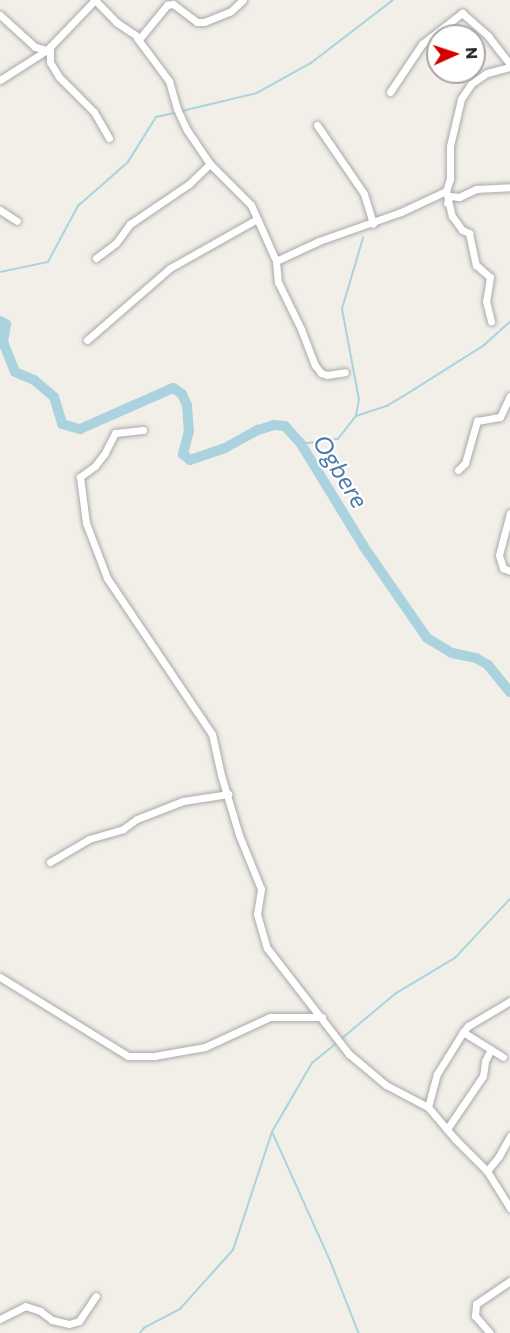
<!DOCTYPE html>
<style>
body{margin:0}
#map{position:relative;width:510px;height:1333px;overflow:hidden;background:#f2efe9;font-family:Commissioner,sans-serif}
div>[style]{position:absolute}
.stream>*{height:1.5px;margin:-0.75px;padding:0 0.75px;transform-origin:0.75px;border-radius:0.75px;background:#aad3df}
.river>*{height:10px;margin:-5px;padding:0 5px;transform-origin:5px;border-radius:5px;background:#aad3df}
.roads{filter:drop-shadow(0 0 2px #a9a9a9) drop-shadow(0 0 2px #a9a9a9)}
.street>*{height:7px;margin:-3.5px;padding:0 3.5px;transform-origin:3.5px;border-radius:3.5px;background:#fff}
span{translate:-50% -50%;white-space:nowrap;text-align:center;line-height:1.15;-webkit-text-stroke:4.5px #fff;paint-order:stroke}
.water-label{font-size:24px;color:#4a7aab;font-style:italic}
.north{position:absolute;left:426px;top:24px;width:60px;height:60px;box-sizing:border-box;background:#fff;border:2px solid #a7a7a7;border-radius:50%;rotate:87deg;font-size:16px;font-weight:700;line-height:24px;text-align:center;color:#222}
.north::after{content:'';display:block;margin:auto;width:21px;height:27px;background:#d40000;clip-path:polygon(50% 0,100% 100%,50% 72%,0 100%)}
</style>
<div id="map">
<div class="stream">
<div style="left:182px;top:111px;width:77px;rotate:-13.5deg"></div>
<div style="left:257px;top:93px;width:62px;rotate:-29.1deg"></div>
<div style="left:311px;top:63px;width:103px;rotate:-37.5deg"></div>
<div style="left:0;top:272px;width:49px;rotate:-11.8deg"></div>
<div style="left:48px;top:262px;width:64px;rotate:-61.8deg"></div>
<div style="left:78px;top:206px;width:67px;rotate:-41.3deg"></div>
<div style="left:128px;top:162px;width:53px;rotate:-58.1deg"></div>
<div style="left:156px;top:117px;width:19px;rotate:-12deg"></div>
<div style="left:356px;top:415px;width:15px;rotate:-79deg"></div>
<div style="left:359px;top:400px;width:93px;rotate:-100.6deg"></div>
<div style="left:342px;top:309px;width:74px;rotate:-73.5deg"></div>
<div style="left:301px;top:444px;width:37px;rotate:-8deg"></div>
<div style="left:338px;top:439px;width:29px;rotate:-52deg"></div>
<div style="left:356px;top:416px;width:33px;rotate:-18deg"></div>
<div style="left:387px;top:406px;width:33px;rotate:-31deg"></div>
<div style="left:415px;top:389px;width:80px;rotate:-32.3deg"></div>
<div style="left:483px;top:346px;width:36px;rotate:-42deg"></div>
<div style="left:340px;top:1040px;width:72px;rotate:-39.9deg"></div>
<div style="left:395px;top:994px;width:70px;rotate:-31deg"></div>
<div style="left:455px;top:958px;width:81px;rotate:-47deg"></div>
<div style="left:273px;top:1133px;width:141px;rotate:65.8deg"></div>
<div style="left:331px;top:1262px;width:76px;rotate:68.5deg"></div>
<div style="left:140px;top:1333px;width:6px;rotate:-51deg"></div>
<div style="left:144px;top:1328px;width:41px;rotate:-27.8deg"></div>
<div style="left:180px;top:1309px;width:79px;rotate:-48.1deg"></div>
<div style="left:233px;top:1250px;width:124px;rotate:-71.7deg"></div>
<div style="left:272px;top:1132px;width:80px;rotate:-59.9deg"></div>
<div style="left:312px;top:1063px;width:32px;rotate:-39deg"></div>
</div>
<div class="river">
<div style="left:0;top:321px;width:7px;rotate:27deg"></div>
<div style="left:6px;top:324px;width:18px;rotate:99deg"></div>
<div style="left:3px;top:342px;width:32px;rotate:68deg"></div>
<div style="left:15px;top:372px;width:21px;rotate:23deg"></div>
<div style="left:34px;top:380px;width:26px;rotate:40deg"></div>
<div style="left:54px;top:397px;width:28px;rotate:73deg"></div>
<div style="left:62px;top:424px;width:19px;rotate:16deg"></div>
<div style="left:80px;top:429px;width:102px;rotate:-23.8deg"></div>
<div style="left:173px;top:388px;width:11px;rotate:34deg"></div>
<div style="left:182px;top:394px;width:12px;rotate:66deg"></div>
<div style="left:187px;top:405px;width:26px;rotate:86deg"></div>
<div style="left:189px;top:431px;width:24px;rotate:105deg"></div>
<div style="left:183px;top:454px;width:9px;rotate:41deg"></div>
<div style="left:190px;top:460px;width:37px;rotate:-19deg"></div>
<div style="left:225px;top:448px;width:38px;rotate:-29deg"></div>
<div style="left:258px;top:430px;width:17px;rotate:-17deg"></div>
<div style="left:274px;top:425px;width:11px;rotate:5deg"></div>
<div style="left:285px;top:426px;width:24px;rotate:48deg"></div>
<div style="left:301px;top:444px;width:121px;rotate:58.5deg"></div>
<div style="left:364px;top:547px;width:111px;rotate:55.3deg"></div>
<div style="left:427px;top:638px;width:29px;rotate:31deg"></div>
<div style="left:452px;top:653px;width:25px;rotate:12deg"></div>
<div style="left:476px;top:658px;width:14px;rotate:30deg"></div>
<div style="left:488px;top:665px;width:35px;rotate:51deg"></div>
</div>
<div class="roads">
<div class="street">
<div style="left:95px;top:0;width:30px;rotate:46deg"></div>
<div style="left:116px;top:22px;width:29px;rotate:34deg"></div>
<div style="left:140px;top:38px;width:43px;rotate:-50.7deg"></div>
<div style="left:167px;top:5px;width:6px;rotate:-9deg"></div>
<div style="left:173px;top:4px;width:30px;rotate:37deg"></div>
<div style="left:197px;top:22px;width:7px"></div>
<div style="left:204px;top:22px;width:29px;rotate:-22deg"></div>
<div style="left:231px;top:11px;width:16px;rotate:-43deg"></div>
<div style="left:0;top:15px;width:47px;rotate:42.4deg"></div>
<div style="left:35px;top:47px;width:12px;rotate:14deg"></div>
<div style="left:137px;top:38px;width:54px;rotate:53.3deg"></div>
<div style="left:169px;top:81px;width:29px;rotate:74deg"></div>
<div style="left:177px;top:109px;width:23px;rotate:65deg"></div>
<div style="left:187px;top:130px;width:41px;rotate:55.9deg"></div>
<div style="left:210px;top:164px;width:58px;rotate:45deg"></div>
<div style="left:251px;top:205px;width:61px;rotate:65.9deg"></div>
<div style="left:276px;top:261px;width:21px;rotate:85deg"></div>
<div style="left:278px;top:282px;width:52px;rotate:63.9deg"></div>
<div style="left:301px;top:329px;width:39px;rotate:69deg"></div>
<div style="left:315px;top:365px;width:10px;rotate:53deg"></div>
<div style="left:321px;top:373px;width:6px;rotate:18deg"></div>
<div style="left:327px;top:375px;width:18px;rotate:-9deg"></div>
<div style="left:50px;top:47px;width:15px;rotate:90deg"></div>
<div style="left:50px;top:62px;width:17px;rotate:59deg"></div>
<div style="left:59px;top:77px;width:49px;rotate:45deg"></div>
<div style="left:94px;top:112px;width:30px;rotate:60deg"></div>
<div style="left:0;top:80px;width:56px;rotate:-32.6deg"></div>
<div style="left:47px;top:50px;width:69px;rotate:-46.2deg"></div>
<div style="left:390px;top:92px;width:58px;rotate:-56.3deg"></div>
<div style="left:422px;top:44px;width:51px;rotate:-37.8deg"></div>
<div style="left:462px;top:13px;width:35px;rotate:41deg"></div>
<div style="left:488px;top:36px;width:36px;rotate:52deg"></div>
<div style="left:317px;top:125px;width:83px;rotate:55.7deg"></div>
<div style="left:364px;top:194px;width:31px;rotate:73deg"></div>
<div style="left:446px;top:191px;width:26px;rotate:77deg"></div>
<div style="left:452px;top:216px;width:17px;rotate:54deg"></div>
<div style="left:462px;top:230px;width:8px;rotate:23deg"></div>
<div style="left:469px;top:233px;width:33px;rotate:78deg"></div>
<div style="left:476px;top:265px;width:18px;rotate:41deg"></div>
<div style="left:490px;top:277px;width:24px;rotate:99deg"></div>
<div style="left:486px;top:301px;width:21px;rotate:76deg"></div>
<div style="left:447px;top:203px;width:7px;rotate:-74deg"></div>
<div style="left:449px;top:196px;width:10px;rotate:6deg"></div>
<div style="left:459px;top:197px;width:19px;rotate:-25deg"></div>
<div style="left:476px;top:189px;width:34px;rotate:-3deg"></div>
<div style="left:0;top:210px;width:20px;rotate:33deg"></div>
<div style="left:96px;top:258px;width:25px;rotate:-37deg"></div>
<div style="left:116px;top:243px;width:24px;rotate:-54deg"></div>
<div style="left:130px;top:224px;width:71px;rotate:-34.1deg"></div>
<div style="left:189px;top:184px;width:29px;rotate:-44deg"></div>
<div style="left:276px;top:261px;width:47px;rotate:-24.9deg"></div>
<div style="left:319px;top:241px;width:87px;rotate:-19.5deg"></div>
<div style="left:401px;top:212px;width:50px;rotate:-25deg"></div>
<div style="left:446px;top:191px;width:13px;rotate:-72deg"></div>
<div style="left:450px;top:179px;width:33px;rotate:-90deg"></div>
<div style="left:450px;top:146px;width:48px;rotate:-76.8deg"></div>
<div style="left:461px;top:99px;width:18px;rotate:-56deg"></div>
<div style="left:471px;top:84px;width:19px;rotate:-35deg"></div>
<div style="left:487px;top:73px;width:24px;rotate:-15deg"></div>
<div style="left:87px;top:340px;width:110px;rotate:-40.9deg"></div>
<div style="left:170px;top:268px;width:100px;rotate:-29.4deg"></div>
<div style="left:143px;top:430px;width:28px;rotate:174deg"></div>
<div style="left:115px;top:433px;width:22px;rotate:117deg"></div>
<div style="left:105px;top:453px;width:16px;rotate:128deg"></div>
<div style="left:95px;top:466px;width:19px;rotate:144deg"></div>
<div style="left:80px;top:477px;width:46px;rotate:82.6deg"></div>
<div style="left:86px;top:523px;width:59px;rotate:69.1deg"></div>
<div style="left:107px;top:578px;width:188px;rotate:56.1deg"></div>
<div style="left:212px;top:734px;width:42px;rotate:77.6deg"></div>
<div style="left:221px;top:775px;width:63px;rotate:73.3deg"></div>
<div style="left:239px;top:835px;width:58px;rotate:67.8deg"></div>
<div style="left:261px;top:889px;width:25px;rotate:99deg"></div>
<div style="left:257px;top:914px;width:35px;rotate:74deg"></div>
<div style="left:267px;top:948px;width:134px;rotate:52.3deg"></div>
<div style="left:349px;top:1054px;width:48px;rotate:40deg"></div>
<div style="left:386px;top:1085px;width:47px;rotate:27.6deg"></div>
<div style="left:428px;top:1107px;width:42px;rotate:49.8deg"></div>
<div style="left:455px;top:1139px;width:45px;rotate:45deg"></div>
<div style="left:487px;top:1171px;width:44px;rotate:58.1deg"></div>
<div style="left:458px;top:470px;width:10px;rotate:-45deg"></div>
<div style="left:465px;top:463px;width:44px;rotate:-74.1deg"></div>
<div style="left:477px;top:421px;width:23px;rotate:-10deg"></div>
<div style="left:500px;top:417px;width:23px;rotate:-65deg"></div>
<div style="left:510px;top:513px;width:43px;rotate:104.7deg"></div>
<div style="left:499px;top:555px;width:14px;rotate:73deg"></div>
<div style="left:503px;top:568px;width:8px;rotate:23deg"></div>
<div style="left:50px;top:862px;width:45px;rotate:-30.5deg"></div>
<div style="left:89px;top:839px;width:35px;rotate:-16deg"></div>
<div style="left:123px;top:829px;width:17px;rotate:-36deg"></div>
<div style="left:137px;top:819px;width:49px;rotate:-21.4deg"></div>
<div style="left:183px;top:801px;width:46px;rotate:-8.8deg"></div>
<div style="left:0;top:977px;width:150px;rotate:31.7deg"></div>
<div style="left:128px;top:1056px;width:26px"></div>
<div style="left:154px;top:1056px;width:52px;rotate:-10deg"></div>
<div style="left:205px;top:1047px;width:72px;rotate:-24.8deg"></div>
<div style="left:270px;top:1017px;width:52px"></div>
<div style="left:463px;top:1032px;width:47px;rotate:32deg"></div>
<div style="left:428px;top:1107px;width:34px;rotate:-75deg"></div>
<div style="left:437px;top:1074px;width:49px;rotate:-58.2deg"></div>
<div style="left:463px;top:1032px;width:8px;rotate:-50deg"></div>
<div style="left:468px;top:1026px;width:49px;rotate:-30.8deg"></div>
<div style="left:447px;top:1129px;width:64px;rotate:-55.8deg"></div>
<div style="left:483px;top:1076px;width:15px;rotate:-82deg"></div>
<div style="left:485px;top:1061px;width:13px;rotate:-63deg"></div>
<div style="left:487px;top:1171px;width:19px;rotate:-51deg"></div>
<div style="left:499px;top:1156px;width:23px;rotate:-61deg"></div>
<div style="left:0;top:1319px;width:28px;rotate:-27deg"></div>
<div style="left:25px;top:1306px;width:16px;rotate:18deg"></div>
<div style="left:40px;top:1311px;width:15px;rotate:37deg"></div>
<div style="left:52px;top:1320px;width:17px;rotate:13deg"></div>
<div style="left:69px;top:1324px;width:10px;rotate:-17deg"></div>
<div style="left:79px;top:1321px;width:30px;rotate:-56deg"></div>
<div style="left:490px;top:1333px;width:23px;rotate:-131deg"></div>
<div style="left:475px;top:1316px;width:12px;rotate:-85deg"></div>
<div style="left:476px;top:1304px;width:41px;rotate:-34.1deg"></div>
</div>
</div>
<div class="water-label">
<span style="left:341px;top:471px;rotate:58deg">Ogbere</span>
</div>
<div class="north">N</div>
</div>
